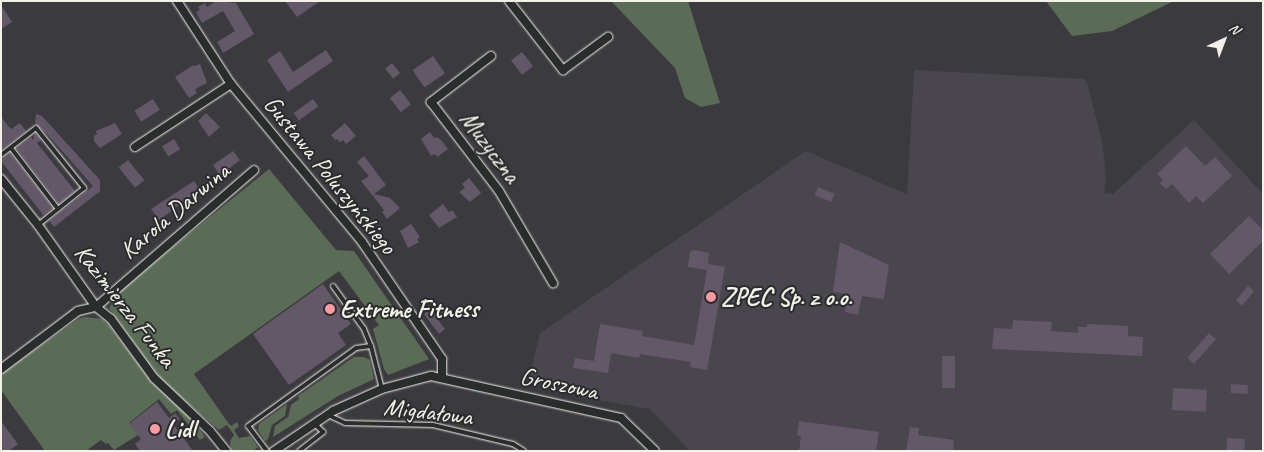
<!DOCTYPE html>
<meta charset="utf-8">
<style>
body{margin:0}
#map{position:relative;width:1264px;height:452px;overflow:hidden;background:#3b3a3f;font-family:Caveat,sans-serif}
div>[style]{position:absolute}
.built>*{inset:0;background:#4a464e}
.green>*{inset:0;background:#5b6c56}
.building>*{inset:0;background:#635868;transform-origin:0 0}
.roads{filter:drop-shadow(0 0 1px #f4f1e8) drop-shadow(0 0 1px #f4f1e8)}
.service>*{height:4px;margin:-2px;padding:0 2px;transform-origin:2px;border-radius:2px;background:#2a2d2e}
.minor>*{height:8px;margin:-4px;padding:0 4px;transform-origin:4px;border-radius:4px;background:#2a2d2e}
.dots>*{width:14px;height:14px;translate:-50% -50%;box-sizing:border-box;border:2px solid #2a2d2e;border-radius:50%}
span{translate:-50% -50%;white-space:nowrap;text-align:center;line-height:1.15;-webkit-text-stroke:4px #2a2d2e;paint-order:stroke}
.street-label{font-size:25px;color:#f4f1e8}
.poi-label{font-size:25px;color:#f4f1e8;font-weight:700}
.left{translate:0 -50%;text-align:left}
.frame{position:absolute;inset:0;border:2px solid #f4f1e8;pointer-events:none}
.north{position:absolute;left:1199px;top:15px;width:50px;height:50px;-webkit-text-stroke:4px #2a2d2e;paint-order:stroke;rotate:43deg;font-size:14px;font-weight:700;line-height:20px;text-align:center;color:#f4f1e8}
.north::after{content:'';display:block;margin:auto;width:18px;height:22px;background:#f4f1e8;clip-path:polygon(50% 0,100% 100%,50% 72%,0 100%)}
</style>
<div id="map">
<div class="built">
<div style="clip-path:polygon(914px 70px,1084px 79px,1088px 86px,1102px 141px,1106px 177px,1104px 193px,1113px 194px,1194px 120px,1263px 194px,1263px 451px,690px 451px,650px 409px,581px 397px,582px 394px,528px 382px,540px 333px,806px 151px,907px 194px)"></div>
</div>
<div class="green">
<div style="clip-path:polygon(611px 1px,688px 1px,720px 103px,701px 107px,685px 98px,675px 68px)"></div>
<div style="clip-path:polygon(1046px 1px,1174px 1px,1112px 31px,1072px 36px)"></div>
<div style="clip-path:polygon(269px 169px,336px 250px,354px 251px,429px 359px,388px 375px,384px 369px,373px 329px,379px 325px,339px 271px,194px 374px,229px 424px,231px 426px,237px 422px,239px 426px,234px 430px,239px 438px,250px 436px,258px 447px,253px 451px,231px 451px,230px 441px,234px 435px,227px 425px,219px 430px,162px 381px,109px 308px,119px 291px)"></div>
<div style="clip-path:polygon(85px 317px,102px 319px,109px 325px,151px 381px,188px 414px,205px 437px,200px 440px,177px 410px,171px 414px,159px 399px,129px 423px,138px 435px,114px 450px,108px 443px,106px 444px,101px 440px,86px 451px,45px 451px,1px 390px,1px 374px,78px 319px)"></div>
<div style="clip-path:polygon(354px 357px,364px 357px,370px 360px,374px 379px,338px 396px,273px 437px,275px 426px,288px 417px,291px 405px,299px 399px,298px 396px)"></div>
<div style="clip-path:polygon(287px 404px,285px 416px,272px 425px,268px 439px,265px 441px,258px 430px,259px 424px)"></div>
</div>
<div class="building">
<div style="clip-path:polygon(216px 1px,236px 3px,254px 34px,223px 53px,217px 42px,235px 31px,223px 11px,202px 23px,196px 12px,200px 10px,198px 7px,205px 3px,207px 7px)"></div>
<div style="clip-path:polygon(285px 1px,320px 1px,297px 17px)"></div>
<div style="clip-path:polygon(1px 5px,12px 22px,1px 29px)"></div>
<div style="clip-path:polygon(326px 50px,333px 61px,288px 92px,267px 60px,280px 51px,293px 72px)"></div>
<div style="left:522px;top:52px;width:18px;height:14px;rotate:52deg"></div>
<div style="left:433px;top:56px;width:21px;height:25px;rotate:55deg"></div>
<div style="left:392px;top:63px;width:13px;height:9px;rotate:51deg"></div>
<div style="clip-path:polygon(200px 64px,207px 83px,195px 89px,197px 93px,189px 98px,175px 77px,193px 65px,194px 66px)"></div>
<div style="left:400px;top:90px;width:18px;height:13px;rotate:52deg"></div>
<div style="left:153px;top:99px;width:13px;height:22px;rotate:58deg"></div>
<div style="left:313px;top:99px;width:9px;height:24px;rotate:54deg"></div>
<div style="clip-path:polygon(206px 113px,220px 127px,209px 137px,198px 121px)"></div>
<div style="clip-path:polygon(36px 114px,42px 116px,100px 180px,100px 193px,99px 192px,54px 227px,49px 221px,93px 186px,48px 135px,35px 124px)"></div>
<div style="clip-path:polygon(1px 117px,11px 129px,20px 123px,26px 131px,1px 150px)"></div>
<div style="clip-path:polygon(115px 123px,122px 134px,100px 148px,94px 141px,94px 136px,97px 134px,96px 131px)"></div>
<div style="clip-path:polygon(345px 123px,356px 136px,346px 144px,343px 140px,340px 142px,337px 139px,335px 140px,331px 135px)"></div>
<div style="clip-path:polygon(430px 132px,434px 138px,437px 137px,442px 141px,448px 149px,437px 157px,435px 154px,431px 156px,421px 139px)"></div>
<div style="clip-path:polygon(35px 133px,41px 140px,37px 143px,75px 191px,59px 204px,16px 148px,31px 137px,33px 140px)"></div>
<div style="left:174px;top:139px;width:12px;height:14px;rotate:59deg"></div>
<div style="clip-path:polygon(1186px 146px,1205px 166px,1215px 157px,1232px 176px,1203px 203px,1196px 196px,1189px 203px,1172px 184px,1166px 189px,1160px 183px,1163px 180px,1157px 174px)"></div>
<div style="clip-path:polygon(233px 151px,240px 160px,220px 176px,213px 165px)"></div>
<div style="left:10px;top:153px;width:70px;height:12px;rotate:52deg"></div>
<div style="clip-path:polygon(364px 156px,386px 185px,374px 194px,390px 198px,400px 208px,387px 219px,382px 212px,384px 210px,361px 181px,369px 176px,357px 162px)"></div>
<div style="left:128px;top:160px;width:26px;height:12px;rotate:51deg"></div>
<div style="clip-path:polygon(469px 178px,481px 193px,470px 202px,459px 192px,465px 188px,462px 184px)"></div>
<div style="clip-path:polygon(194px 181px,200px 190px,159px 220px,151px 209px)"></div>
<div style="left:818px;top:187px;width:18px;height:9px;rotate:22deg"></div>
<div style="clip-path:polygon(443px 204px,449px 212px,452px 210px,457px 217px,439px 228px,429px 215px)"></div>
<div style="clip-path:polygon(1249px 216px,1263px 230px,1263px 241px,1229px 274px,1210px 254px)"></div>
<div style="clip-path:polygon(411px 224px,420px 237px,417px 239px,419px 242px,408px 248px,400px 231px)"></div>
<div style="clip-path:polygon(840px 242px,889px 265px,884px 299px,862px 296px,858px 315px,845px 312px,847px 294px,833px 292px)"></div>
<div style="clip-path:polygon(694px 250px,709px 253px,708px 264px,725px 267px,707px 370px,690px 367px,691px 362px,640px 354px,639px 358px,611px 353px,608px 373px,573px 368px,575px 358px,594px 361px,600px 324px,643px 331px,642px 336px,694px 345px,707px 270px,688px 267px,690px 252px)"></div>
<div style="clip-path:polygon(323px 284px,351px 324px,338px 333px,346px 345px,289px 385px,253px 334px)"></div>
<div style="left:1248px;top:286px;width:8px;height:19px;rotate:40deg"></div>
<div style="clip-path:polygon(440px 302px,448px 311px,438px 320px,445px 329px,439px 334px,424px 314px)"></div>
<div style="clip-path:polygon(1013px 320px,1052px 322px,1051px 331px,1078px 333px,1078px 327px,1087px 327px,1087px 324px,1128px 326px,1128px 336px,1143px 337px,1142px 356px,992px 349px,994px 328px,1012px 329px)"></div>
<div style="left:1209px;top:333px;width:9px;height:33px;rotate:41deg"></div>
<div style="left:942px;top:356px;width:13px;height:32px"></div>
<div style="left:1231px;top:384px;width:17px;height:9px;rotate:3deg"></div>
<div style="left:1173px;top:388px;width:34px;height:22px;rotate:3deg"></div>
<div style="clip-path:polygon(157px 402px,169px 418px,175px 413px,180px 419px,173px 424px,193px 451px,140px 451px,135px 444px,141px 439px,129px 424px)"></div>
<div style="clip-path:polygon(1px 421px,18px 444px,9px 451px,1px 451px)"></div>
<div style="clip-path:polygon(799px 421px,879px 432px,876px 451px,799px 451px,801px 436px,797px 435px)"></div>
<div style="clip-path:polygon(910px 427px,919px 428px,918px 435px,954px 440px,953px 451px,906px 451px)"></div>
<div style="left:1227px;top:438px;width:18px;height:13px;rotate:3deg"></div>
</div>
<div class="roads">
<div class="service">
<div style="left:11px;top:148px;width:77px;rotate:52.4deg"></div>
<div style="left:1px;top:155px;width:44px;rotate:-37.6deg"></div>
<div style="left:36px;top:128px;width:77px;rotate:51.3deg"></div>
<div style="left:84px;top:188px;width:59px;rotate:141.2deg"></div>
<div style="left:333px;top:286px;width:53px;rotate:54.2deg"></div>
<div style="left:364px;top:329px;width:18px;rotate:68deg"></div>
<div style="left:371px;top:346px;width:44px;rotate:75.7deg"></div>
<div style="left:328px;top:415px;width:19px;rotate:25deg"></div>
<div style="left:345px;top:423px;width:88px;rotate:1.3deg"></div>
<div style="left:433px;top:425px;width:82px;rotate:13.4deg"></div>
<div style="left:513px;top:444px;width:13px;rotate:32deg"></div>
<div style="left:267px;top:451px;width:31px;rotate:-127deg"></div>
<div style="left:248px;top:426px;width:133px;rotate:-35.8deg"></div>
<div style="left:356px;top:348px;width:15px;rotate:-8deg"></div>
<div style="left:299px;top:451px;width:31px;rotate:-38deg"></div>
<div style="left:323px;top:432px;width:11px;rotate:-135deg"></div>
</div>
<div class="minor">
<div style="left:177px;top:1px;width:99px;rotate:57deg"></div>
<div style="left:231px;top:84px;width:205px;rotate:50.3deg"></div>
<div style="left:362px;top:242px;width:142px;rotate:55.6deg"></div>
<div style="left:442px;top:359px;width:18px;rotate:90deg"></div>
<div style="left:509px;top:1px;width:88px;rotate:52deg"></div>
<div style="left:563px;top:70px;width:56px;rotate:-36.3deg"></div>
<div style="left:491px;top:56px;width:76px;rotate:142.5deg"></div>
<div style="left:431px;top:102px;width:112px;rotate:52.6deg"></div>
<div style="left:499px;top:191px;width:107px;rotate:59.6deg"></div>
<div style="left:135px;top:147px;width:115px;rotate:-33.3deg"></div>
<div style="left:1px;top:179px;width:59px;rotate:51.2deg"></div>
<div style="left:38px;top:225px;width:100px;rotate:54.7deg"></div>
<div style="left:96px;top:307px;width:19px;rotate:39deg"></div>
<div style="left:111px;top:319px;width:73px;rotate:53.9deg"></div>
<div style="left:154px;top:378px;width:77px;rotate:43.4deg"></div>
<div style="left:210px;top:431px;width:26px;rotate:51deg"></div>
<div style="left:1px;top:369px;width:96px;rotate:-37deg"></div>
<div style="left:78px;top:311px;width:18px;rotate:-13deg"></div>
<div style="left:96px;top:307px;width:209px;rotate:-40.9deg"></div>
<div style="left:274px;top:451px;width:71px;rotate:-34.1deg"></div>
<div style="left:333px;top:411px;width:54px;rotate:-24.2deg"></div>
<div style="left:382px;top:389px;width:51px;rotate:-14.9deg"></div>
<div style="left:431px;top:376px;width:195px;rotate:12.5deg"></div>
<div style="left:621px;top:418px;width:47px;rotate:44.1deg"></div>
</div>
</div>
<div class="dots">
<div style="left:711px;top:297px;background:#ff9aa2"></div>
<div style="left:330px;top:309px;background:#ff9aa2"></div>
<div style="left:155px;top:429px;background:#ff9aa2"></div>
</div>
<div class="street-label">
<span style="left:490px;top:147px;rotate:53deg">Muzyczna</span>
<span style="left:330px;top:175px;rotate:51deg">Gustawa Poluszyńskiego</span>
<span style="left:175px;top:211px;rotate:-40deg">Karola Darwina</span>
<span style="left:125px;top:306px;rotate:52deg">Kazimierza Funka</span>
<span style="left:559px;top:384px;rotate:12deg">Groszowa</span>
<span style="left:428px;top:412px;rotate:7deg">Migdałowa</span>
</div>
<div class="poi-label">
<span class="left" style="left:721px;top:297px">ZPEC Sp. z o.o.</span>
<span class="left" style="left:340px;top:309px">Extreme Fitness</span>
<span class="left" style="left:165px;top:429px">Lidl</span>
</div>
<div class="frame"></div>
<div class="north">N</div>
</div>
